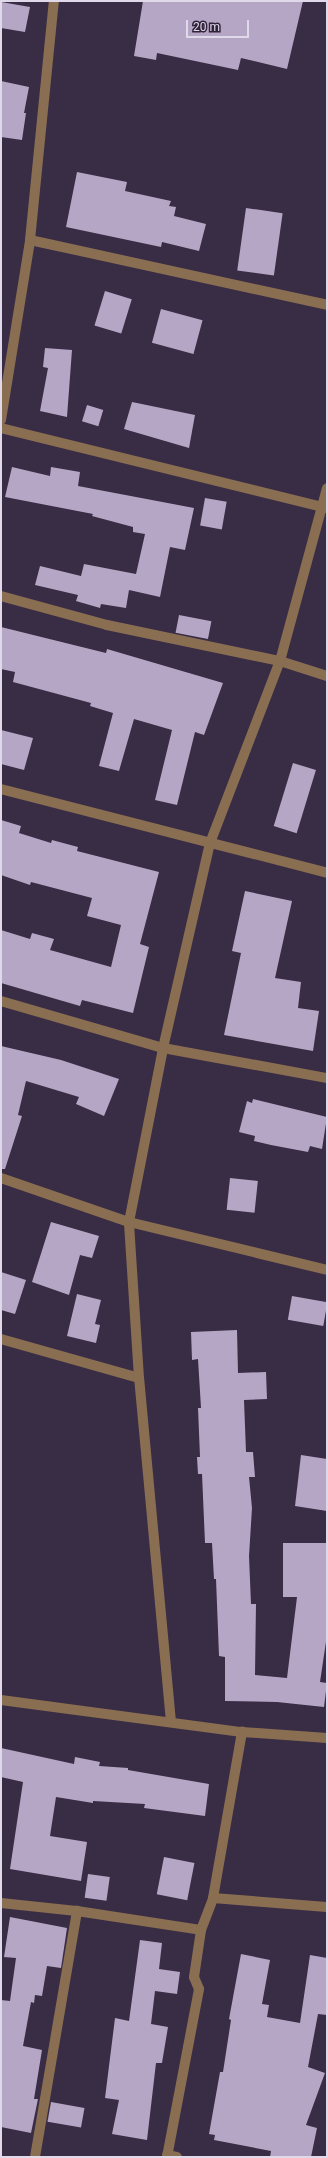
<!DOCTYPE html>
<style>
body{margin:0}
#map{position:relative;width:328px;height:2158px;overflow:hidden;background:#392c45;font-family:Roboto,sans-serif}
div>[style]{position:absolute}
.building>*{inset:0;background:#b6a6c5;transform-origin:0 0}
.minor>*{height:10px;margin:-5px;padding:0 5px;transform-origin:5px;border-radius:5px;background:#896e51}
span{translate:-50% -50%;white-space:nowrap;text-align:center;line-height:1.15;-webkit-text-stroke:4px #2f223a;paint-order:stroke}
.frame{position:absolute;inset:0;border:2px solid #e0d9e9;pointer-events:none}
.scale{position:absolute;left:186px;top:20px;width:63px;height:18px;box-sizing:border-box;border:2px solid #e0d9e9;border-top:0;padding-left:5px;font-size:12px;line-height:14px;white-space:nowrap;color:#e0d9e9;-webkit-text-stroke:3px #2f223a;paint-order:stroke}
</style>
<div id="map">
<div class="building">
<div style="clip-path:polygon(143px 1px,303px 1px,287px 69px,241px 58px,238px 70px,157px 53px,156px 60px,134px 56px)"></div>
<div style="clip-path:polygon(1px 2px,30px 7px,25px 32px,1px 28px)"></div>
<div style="clip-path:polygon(1px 81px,29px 87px,24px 113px,26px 113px,22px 140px,1px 137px)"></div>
<div style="clip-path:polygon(77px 172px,127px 182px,125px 191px,171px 201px,169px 206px,176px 207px,174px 216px,206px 224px,199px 251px,162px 242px,161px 247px,66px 227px)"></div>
<div style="left:246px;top:208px;width:37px;height:63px;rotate:8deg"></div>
<div style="left:105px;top:291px;width:28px;height:36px;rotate:17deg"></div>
<div style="left:161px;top:309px;width:43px;height:35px;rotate:15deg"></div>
<div style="clip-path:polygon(45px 348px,72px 350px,67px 417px,40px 411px,48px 368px,43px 367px)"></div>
<div style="clip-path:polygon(132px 402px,195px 415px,189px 448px,124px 429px)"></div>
<div style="left:87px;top:405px;width:17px;height:17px;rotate:17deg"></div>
<div style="clip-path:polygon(12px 467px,50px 476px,51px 467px,80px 472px,78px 486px,194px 508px,185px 550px,170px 547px,160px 597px,129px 590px,126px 608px,101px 604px,100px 608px,76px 601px,78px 595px,35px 585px,40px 566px,81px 576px,84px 564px,136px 574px,145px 534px,133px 532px,133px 527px,92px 516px,93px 514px,5px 497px)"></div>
<div style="left:205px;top:498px;width:22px;height:28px;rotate:10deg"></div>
<div style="left:179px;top:615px;width:33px;height:18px;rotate:11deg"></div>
<div style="clip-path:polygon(1px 627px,106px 653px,107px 649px,223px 683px,204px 735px,195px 732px,177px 805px,155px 800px,172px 730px,134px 719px,119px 771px,99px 766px,113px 713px,90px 706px,91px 703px,13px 682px,15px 672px,1px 669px)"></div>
<div style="clip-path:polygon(1px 730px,33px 738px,24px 770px,1px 764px)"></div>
<div style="left:293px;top:763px;width:24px;height:66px;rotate:17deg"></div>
<div style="clip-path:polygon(1px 820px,21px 826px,19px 833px,51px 843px,52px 840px,78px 847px,77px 851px,159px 872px,140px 944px,149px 947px,133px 1013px,82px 1000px,80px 1006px,1px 983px,1px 930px,30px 939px,32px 933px,54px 939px,50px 950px,111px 967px,121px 925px,87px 916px,92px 898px,31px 882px,30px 885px,1px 875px)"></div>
<div style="clip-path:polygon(245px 891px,292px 901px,275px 978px,301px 982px,298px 1008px,319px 1011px,313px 1051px,224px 1035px,241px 953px,232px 951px)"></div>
<div style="clip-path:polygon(1px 1046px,61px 1060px,119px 1079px,104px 1116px,76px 1104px,79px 1097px,26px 1081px,18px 1115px,22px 1116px,5px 1169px,1px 1169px)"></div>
<div style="clip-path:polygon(253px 1099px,327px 1117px,322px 1149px,310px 1146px,308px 1152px,271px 1145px,254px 1141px,255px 1136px,239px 1132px,247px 1101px,252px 1103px)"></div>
<div style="left:230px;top:1178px;width:28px;height:32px;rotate:6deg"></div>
<div style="clip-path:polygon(51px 1222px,99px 1236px,92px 1258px,80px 1255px,69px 1295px,32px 1282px)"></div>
<div style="clip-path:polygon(1px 1272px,26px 1280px,15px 1314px,1px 1310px)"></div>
<div style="clip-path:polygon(77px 1294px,101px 1300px,95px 1324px,100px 1325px,96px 1343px,67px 1336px)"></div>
<div style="left:292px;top:1296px;width:36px;height:24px;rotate:10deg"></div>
<div style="clip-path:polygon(237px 1330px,238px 1373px,266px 1372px,267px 1399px,244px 1400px,246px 1452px,253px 1452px,255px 1477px,249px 1477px,252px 1508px,249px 1556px,251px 1604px,256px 1604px,255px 1675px,287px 1678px,297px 1597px,283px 1597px,283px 1543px,327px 1543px,327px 1635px,320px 1682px,327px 1683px,324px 1707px,277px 1702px,225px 1701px,225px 1657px,219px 1656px,216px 1579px,214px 1579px,212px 1543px,205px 1543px,202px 1474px,198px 1474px,197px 1457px,200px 1457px,198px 1408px,201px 1408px,198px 1359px,192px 1360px,191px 1332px)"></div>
<div style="clip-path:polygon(301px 1455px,327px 1459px,327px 1511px,295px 1506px)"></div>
<div style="clip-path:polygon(1px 1748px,74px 1764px,75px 1757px,100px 1762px,99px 1766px,128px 1768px,128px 1770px,209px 1784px,205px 1816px,144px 1808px,145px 1804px,93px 1801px,93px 1803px,56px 1797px,50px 1836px,87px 1842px,81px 1881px,10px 1869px,23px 1782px,1px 1777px)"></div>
<div style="left:164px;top:1857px;width:31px;height:38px;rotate:11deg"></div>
<div style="left:88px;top:1874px;width:22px;height:24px;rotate:8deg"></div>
<div style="clip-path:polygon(10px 1917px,67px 1928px,61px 1968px,47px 1966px,42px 1996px,35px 1995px,34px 2003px,31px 2002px,23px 2046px,42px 2050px,34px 2099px,38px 2099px,31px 2133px,1px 2127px,1px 2000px,10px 2001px,16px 1958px,4px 1957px)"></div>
<div style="clip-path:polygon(140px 1940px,162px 1943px,159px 1969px,180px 1972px,177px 1994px,155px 1991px,151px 2024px,168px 2027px,162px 2063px,156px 2063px,147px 2140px,112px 2134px,119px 2100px,105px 2098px,115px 2018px,129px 2021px)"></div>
<div style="clip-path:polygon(241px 1954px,270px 1960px,262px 2004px,269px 2005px,267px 2017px,300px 2023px,310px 1955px,327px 1958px,327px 2015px,318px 2014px,308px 2067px,325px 2073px,306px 2125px,317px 2128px,311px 2157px,270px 2157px,271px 2151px,214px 2140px,215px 2135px,209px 2134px,220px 2072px,223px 2072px,231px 2020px,229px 2019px)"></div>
<div style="left:51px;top:2102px;width:34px;height:20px;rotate:10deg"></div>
</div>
<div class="minor">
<div style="left:30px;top:240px;width:304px;rotate:12.3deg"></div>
<div style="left:1px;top:420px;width:182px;rotate:-80.8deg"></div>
<div style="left:30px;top:240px;width:240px;rotate:-84.3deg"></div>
<div style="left:1px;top:428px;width:336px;rotate:13.8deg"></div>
<div style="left:1px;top:596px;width:110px;rotate:15.3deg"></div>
<div style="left:107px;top:625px;width:177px;rotate:11.8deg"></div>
<div style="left:280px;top:661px;width:49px;rotate:17.7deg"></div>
<div style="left:1px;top:789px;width:337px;rotate:14.4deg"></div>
<div style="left:1px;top:1001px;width:169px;rotate:16.2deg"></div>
<div style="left:163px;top:1048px;width:167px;rotate:10.4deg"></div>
<div style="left:1px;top:1178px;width:135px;rotate:19deg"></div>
<div style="left:129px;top:1222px;width:204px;rotate:13.6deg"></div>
<div style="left:1px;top:1339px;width:143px;rotate:15.8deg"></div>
<div style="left:1px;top:1700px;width:243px;rotate:7.6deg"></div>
<div style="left:242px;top:1732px;width:85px;rotate:4deg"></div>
<div style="left:171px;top:1722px;width:345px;rotate:-95.3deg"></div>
<div style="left:139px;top:1378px;width:156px;rotate:-93.7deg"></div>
<div style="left:129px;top:1222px;width:177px;rotate:-78.9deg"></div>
<div style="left:163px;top:1048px;width:210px;rotate:-77.1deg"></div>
<div style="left:210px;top:843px;width:195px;rotate:-69deg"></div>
<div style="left:280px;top:661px;width:179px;rotate:-74.8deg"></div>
<div style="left:213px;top:1898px;width:114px;rotate:4.5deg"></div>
<div style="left:1px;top:1903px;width:76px;rotate:6deg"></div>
<div style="left:77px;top:1911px;width:125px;rotate:8.7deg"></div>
<div style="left:167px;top:2155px;width:10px;rotate:11deg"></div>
<div style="left:35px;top:2157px;width:250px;rotate:-80.3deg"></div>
<div style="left:167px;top:2157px;width:171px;rotate:-79.2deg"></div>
<div style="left:199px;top:1989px;width:13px;rotate:-113deg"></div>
<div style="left:194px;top:1977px;width:48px;rotate:-81.5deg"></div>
<div style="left:201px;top:1930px;width:34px;rotate:-69deg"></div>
<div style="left:213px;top:1898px;width:169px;rotate:-80.1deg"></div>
</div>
<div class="frame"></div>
<div class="scale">20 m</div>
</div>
